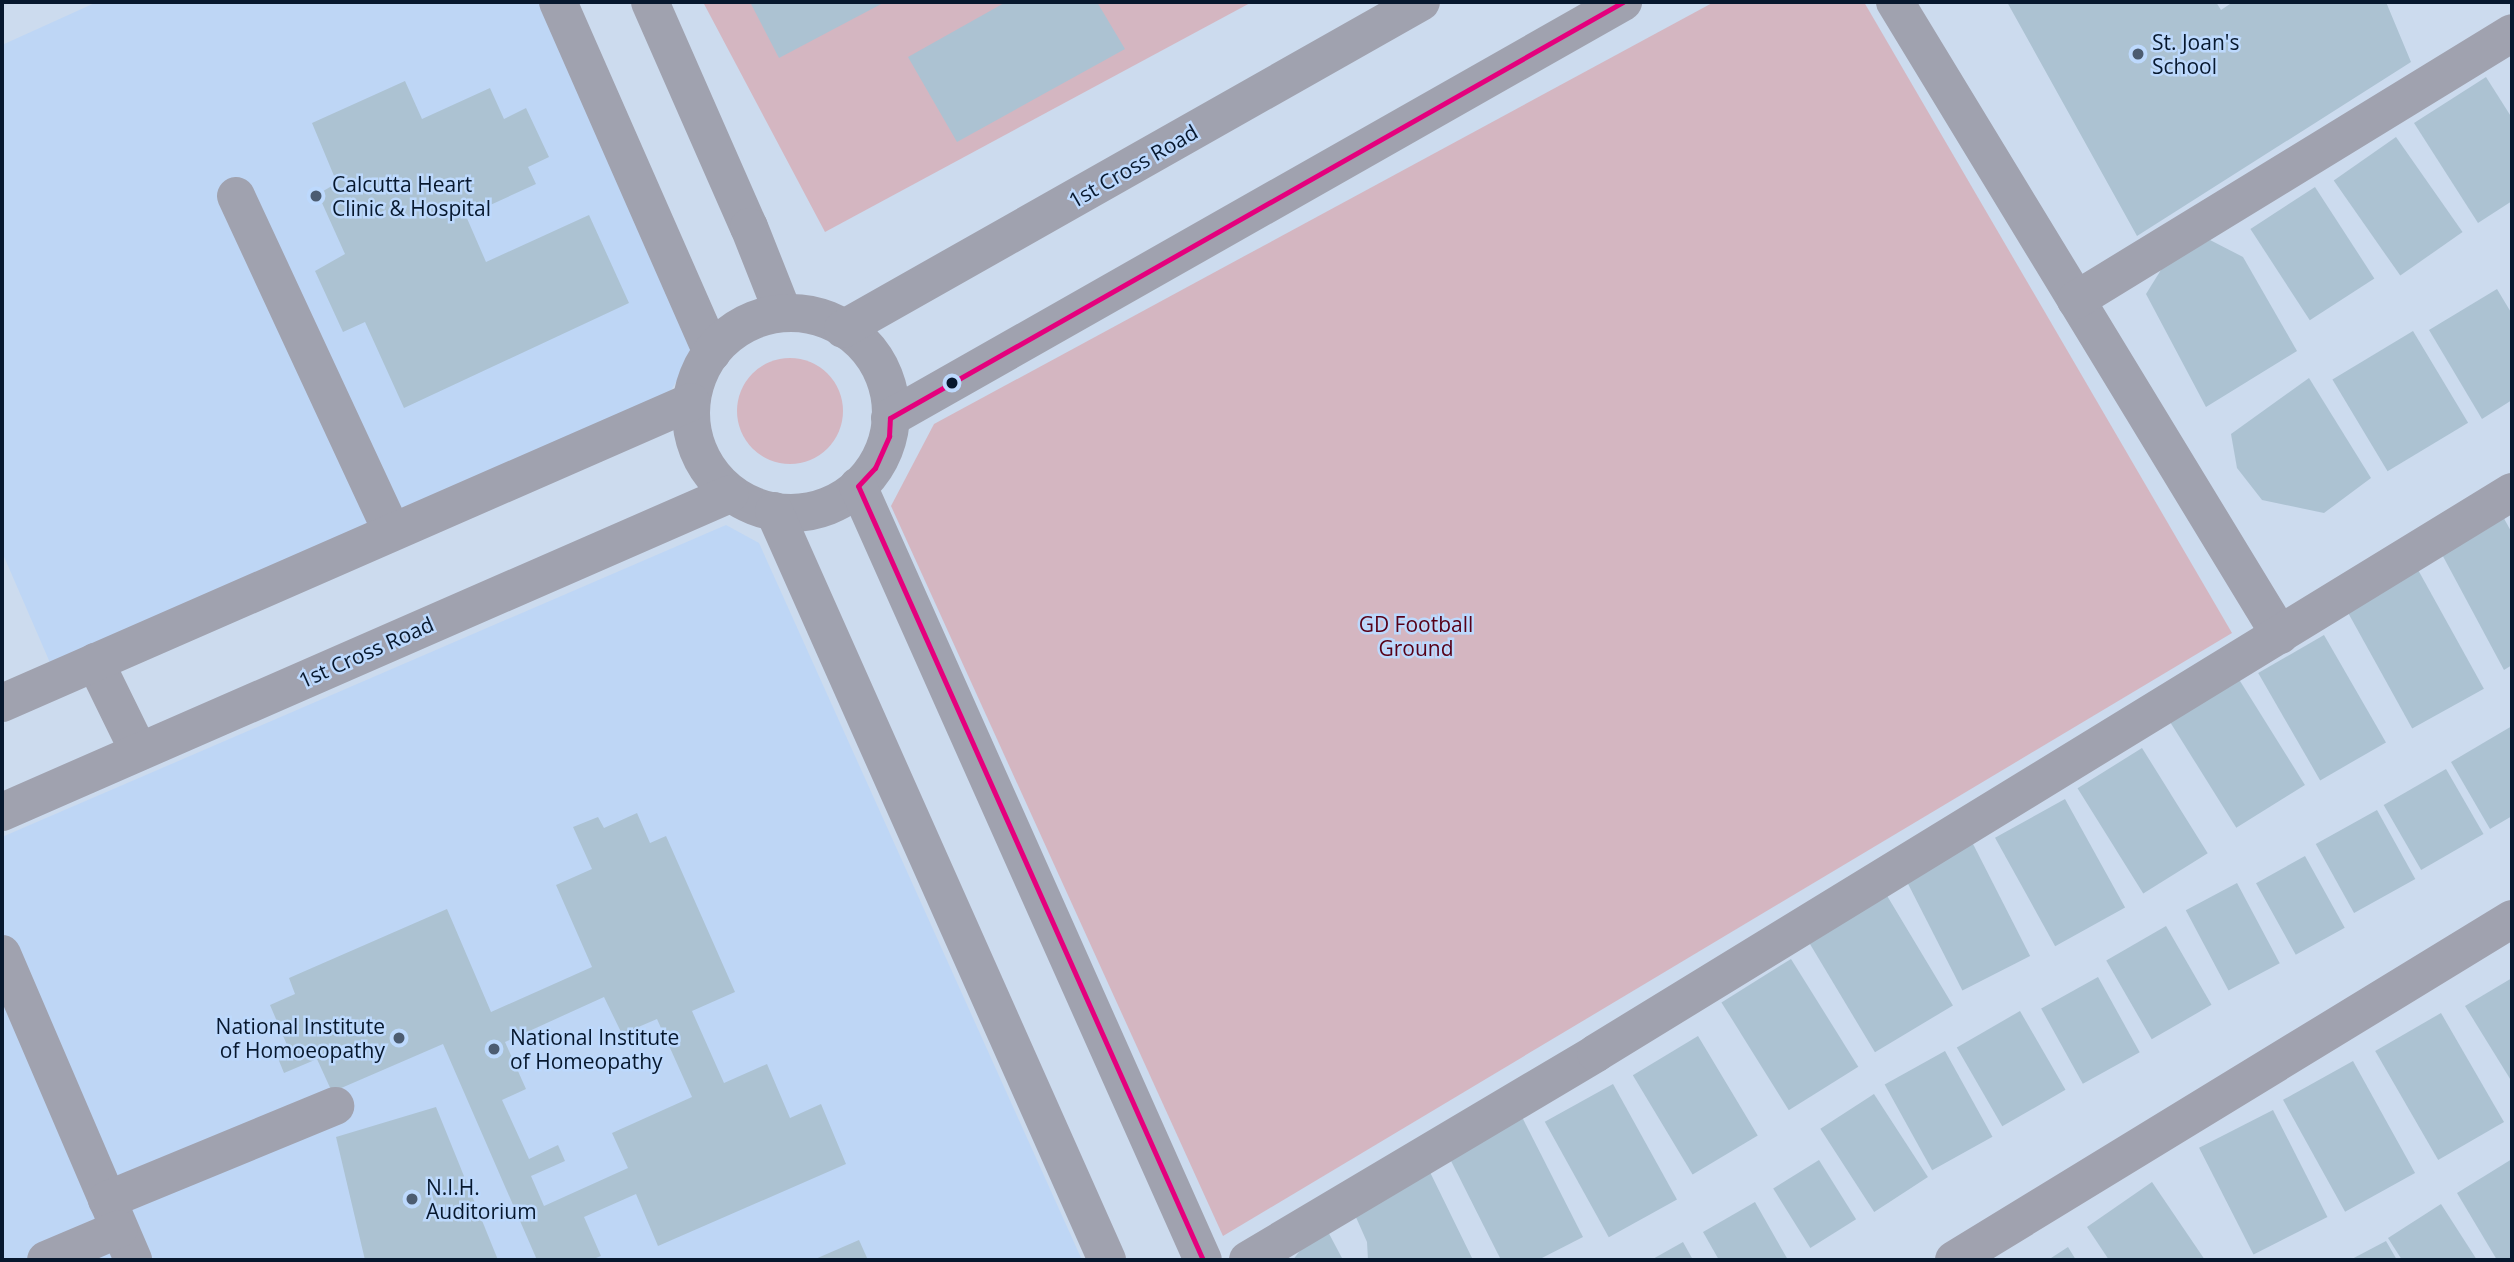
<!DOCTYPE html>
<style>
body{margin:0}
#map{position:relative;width:2514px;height:1262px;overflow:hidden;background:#ccdbee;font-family:"Open Sans",sans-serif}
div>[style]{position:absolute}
.built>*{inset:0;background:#bed6f5}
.green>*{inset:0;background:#d4b6c1}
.round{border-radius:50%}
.building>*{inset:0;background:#acc2d2;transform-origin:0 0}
.minor>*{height:38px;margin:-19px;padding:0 19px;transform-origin:19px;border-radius:19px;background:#a0a2af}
.minor>.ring{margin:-19px;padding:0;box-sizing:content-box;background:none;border:38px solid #a0a2af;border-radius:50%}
.bus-1>*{height:5px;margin:-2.5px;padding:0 2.5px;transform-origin:2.5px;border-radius:2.5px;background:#e5007d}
.dots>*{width:19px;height:19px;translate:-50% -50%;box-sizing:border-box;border:4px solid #bdd9fd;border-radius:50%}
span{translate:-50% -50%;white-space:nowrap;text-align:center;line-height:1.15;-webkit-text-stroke:5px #bdd9fd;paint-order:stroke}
.poi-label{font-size:21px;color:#07182e}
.left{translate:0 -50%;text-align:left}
.right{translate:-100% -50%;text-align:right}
.street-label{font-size:21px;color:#07182e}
.park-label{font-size:21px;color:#570017}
.frame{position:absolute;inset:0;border:4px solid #07182e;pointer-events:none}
</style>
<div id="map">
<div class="built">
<div style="clip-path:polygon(97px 2px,546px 2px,697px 348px,668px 395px,51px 665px,2px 552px,2px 45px)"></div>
<div style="clip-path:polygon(726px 525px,759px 543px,1082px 1260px,2px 1260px,2px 837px)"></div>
</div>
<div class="green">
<div style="clip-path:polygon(703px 2px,1252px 2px,825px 232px)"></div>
<div style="clip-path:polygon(1714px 2px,1864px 2px,2232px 633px,1223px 1236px,891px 506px,934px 424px)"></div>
<div class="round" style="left:737px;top:358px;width:106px;height:106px"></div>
</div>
<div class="building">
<div style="clip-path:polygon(750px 2px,885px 2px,779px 58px)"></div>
<div style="clip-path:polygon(1006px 2px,1097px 2px,1125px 49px,957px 142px,908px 57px)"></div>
<div style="clip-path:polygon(2007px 2px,2216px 2px,2221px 10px,2233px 2px,2386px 2px,2411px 62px,2137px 236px)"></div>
<div style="clip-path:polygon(2486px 77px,2512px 118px,2512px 201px,2478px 223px,2414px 123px)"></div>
<div style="clip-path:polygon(405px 81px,422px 119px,490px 88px,504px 119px,526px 108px,549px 157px,528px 167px,536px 184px,466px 216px,486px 262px,589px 215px,629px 303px,404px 408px,365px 322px,343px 332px,315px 271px,345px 254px,318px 194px,337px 183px,312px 123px)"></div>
<div style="left:2396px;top:137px;width:116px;height:76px;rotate:55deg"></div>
<div style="left:2315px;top:187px;width:109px;height:77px;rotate:57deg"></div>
<div style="clip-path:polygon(2210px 240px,2243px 257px,2297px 351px,2206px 407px,2146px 294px,2164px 265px)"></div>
<div style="clip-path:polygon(2497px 289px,2512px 314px,2512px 400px,2482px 419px,2429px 330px)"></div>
<div style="left:2413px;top:331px;width:107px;height:94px;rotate:59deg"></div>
<div style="clip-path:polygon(2309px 378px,2371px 478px,2324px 513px,2262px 500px,2237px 468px,2231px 434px)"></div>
<div style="clip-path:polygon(2501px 513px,2512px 533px,2512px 665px,2504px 670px,2438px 547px)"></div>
<div style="left:2417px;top:568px;width:138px;height:82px;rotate:61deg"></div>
<div style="left:2324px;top:635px;width:124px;height:76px;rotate:60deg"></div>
<div style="left:2235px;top:673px;width:132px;height:81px;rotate:58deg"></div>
<div style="clip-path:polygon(2512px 726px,2512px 816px,2490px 829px,2451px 762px)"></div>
<div style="left:2142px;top:748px;width:124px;height:76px;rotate:58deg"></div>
<div style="left:2446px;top:769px;width:75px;height:72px;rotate:60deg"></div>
<div style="left:2065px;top:799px;width:124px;height:80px;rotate:61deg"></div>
<div style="left:2377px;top:810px;width:79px;height:70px;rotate:61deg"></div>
<div style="clip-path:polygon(evenodd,637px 813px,650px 843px,666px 836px,735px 992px,692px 1011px,724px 1083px,767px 1064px,790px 1118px,821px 1104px,846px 1164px,658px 1246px,636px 1194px,584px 1217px,601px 1256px,591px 1260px,537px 1260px,443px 1044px,332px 1092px,317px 1059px,284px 1073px,275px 1051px,287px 1045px,270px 1005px,295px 994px,289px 978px,447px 909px,491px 1012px,592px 967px,556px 885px,592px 869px,573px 827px,598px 817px,604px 828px,637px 813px,604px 997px,622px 1034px,657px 1019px,692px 1097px,612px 1133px,628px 1168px,544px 1206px,531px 1176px,565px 1161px,558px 1145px,529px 1159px,502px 1100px,526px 1089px,505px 1042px,604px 997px)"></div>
<div style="left:1972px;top:842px;width:128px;height:76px;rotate:63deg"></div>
<div style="left:2305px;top:856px;width:82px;height:56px;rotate:61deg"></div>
<div style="left:2237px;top:883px;width:91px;height:58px;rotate:62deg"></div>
<div style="left:1886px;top:894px;width:130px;height:91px;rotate:59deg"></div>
<div style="left:2166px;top:926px;width:91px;height:69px;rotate:60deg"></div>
<div style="left:1791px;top:959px;width:127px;height:82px;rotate:58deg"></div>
<div style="left:2098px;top:977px;width:86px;height:65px;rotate:61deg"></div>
<div style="clip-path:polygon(2512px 978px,2512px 1082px,2465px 1006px)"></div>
<div style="left:2020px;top:1011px;width:91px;height:73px;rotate:60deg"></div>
<div style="left:2441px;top:1013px;width:126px;height:76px;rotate:60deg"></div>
<div style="left:1698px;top:1036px;width:116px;height:76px;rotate:59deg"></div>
<div style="left:1945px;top:1051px;width:98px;height:69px;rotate:61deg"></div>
<div style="left:2353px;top:1061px;width:128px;height:80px;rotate:61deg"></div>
<div style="left:1613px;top:1084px;width:132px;height:78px;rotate:61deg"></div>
<div style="left:1874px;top:1094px;width:99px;height:64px;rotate:57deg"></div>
<div style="clip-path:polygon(436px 1107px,498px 1260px,365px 1260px,336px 1137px)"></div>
<div style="left:2273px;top:1110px;width:120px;height:83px;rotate:63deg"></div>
<div style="clip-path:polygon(1521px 1115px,1583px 1237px,1538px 1260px,1501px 1260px,1447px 1153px)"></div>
<div style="clip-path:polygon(2512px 1159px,2512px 1260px,2497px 1260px,2457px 1193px)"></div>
<div style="left:1819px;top:1160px;width:70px;height:54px;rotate:58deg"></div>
<div style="clip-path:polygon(1427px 1166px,1473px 1260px,1368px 1260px,1367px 1242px,1351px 1206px)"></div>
<div style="clip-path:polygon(2152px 1182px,2205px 1260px,2109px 1260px,2087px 1227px)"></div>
<div style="clip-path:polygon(1755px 1202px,1788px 1260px,1719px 1260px,1703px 1232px)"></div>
<div style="clip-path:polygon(2441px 1204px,2477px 1260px,2402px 1260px,2388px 1238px)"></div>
<div style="clip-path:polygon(1326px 1228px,1343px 1260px,1293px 1260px,1304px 1245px)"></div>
<div style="clip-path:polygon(859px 1240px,868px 1260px,813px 1260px)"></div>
<div style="clip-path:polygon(2386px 1241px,2397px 1260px,2350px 1260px)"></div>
<div style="clip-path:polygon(1683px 1242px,1693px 1260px,1651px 1260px)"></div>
<div style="clip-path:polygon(2068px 1247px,2076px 1260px,2048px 1260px)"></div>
</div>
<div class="minor">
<div style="left:558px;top:2px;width:383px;rotate:66.3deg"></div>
<div style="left:650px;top:2px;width:246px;rotate:66.3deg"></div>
<div style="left:749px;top:227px;width:92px;rotate:68.4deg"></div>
<div style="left:1895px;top:2px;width:741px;rotate:58.69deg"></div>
<div style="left:236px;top:196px;width:370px;rotate:65.1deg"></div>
<div style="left:2076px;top:300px;width:511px;rotate:-31.48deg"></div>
<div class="ring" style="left:691px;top:313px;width:162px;height:162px"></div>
<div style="left:843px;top:329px;width:664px;rotate:-29.5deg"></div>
<div style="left:890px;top:418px;width:843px;rotate:-29.58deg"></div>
<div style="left:858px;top:486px;width:847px;rotate:65.98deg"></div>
<div style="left:774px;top:511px;width:820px;rotate:66.03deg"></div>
<div style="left:95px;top:662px;width:100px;rotate:63.9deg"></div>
<div style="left:2px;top:703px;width:752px;rotate:-23.6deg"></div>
<div style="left:2px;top:812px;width:794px;rotate:-23.6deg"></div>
<div style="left:2px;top:954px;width:333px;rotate:66.8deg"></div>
<div style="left:107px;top:1200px;width:247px;rotate:-22.4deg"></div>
<div style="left:46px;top:1260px;width:79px;rotate:-23deg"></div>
<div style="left:1248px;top:1260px;width:405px;rotate:-30.7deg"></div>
<div style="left:1596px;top:1053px;width:1074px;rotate:-31.49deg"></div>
<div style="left:1954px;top:1260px;width:654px;rotate:-31.43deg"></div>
</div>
<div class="bus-1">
<div style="left:1203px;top:1260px;width:847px;rotate:-114.02deg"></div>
<div style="left:858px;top:486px;width:25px;rotate:-47deg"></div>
<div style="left:875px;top:468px;width:35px;rotate:-66deg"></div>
<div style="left:889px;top:436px;width:18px;rotate:-87deg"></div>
<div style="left:890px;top:418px;width:843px;rotate:-29.58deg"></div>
</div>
<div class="dots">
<div style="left:2138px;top:54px;background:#4c5c71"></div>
<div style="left:316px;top:196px;background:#4c5c71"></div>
<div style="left:952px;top:383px;background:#07182e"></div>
<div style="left:399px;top:1038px;background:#4c5c71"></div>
<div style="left:494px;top:1049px;background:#4c5c71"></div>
<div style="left:412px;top:1199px;background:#4c5c71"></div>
</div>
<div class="poi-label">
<span class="left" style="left:2152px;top:54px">St. Joan's<br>School</span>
<span class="left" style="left:332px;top:196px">Calcutta Heart<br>Clinic &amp; Hospital</span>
<span class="right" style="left:385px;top:1038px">National Institute<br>of Homoeopathy</span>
<span class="left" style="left:510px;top:1049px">National Institute<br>of Homeopathy</span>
<span class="left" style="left:426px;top:1199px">N.I.H.<br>Auditorium</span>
</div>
<div class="street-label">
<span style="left:1133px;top:166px;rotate:-30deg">1st Cross Road</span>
<span style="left:366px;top:652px;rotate:-24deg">1st Cross Road</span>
</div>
<div class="park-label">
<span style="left:1416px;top:636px">GD Football<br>Ground</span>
</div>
<div class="frame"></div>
</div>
